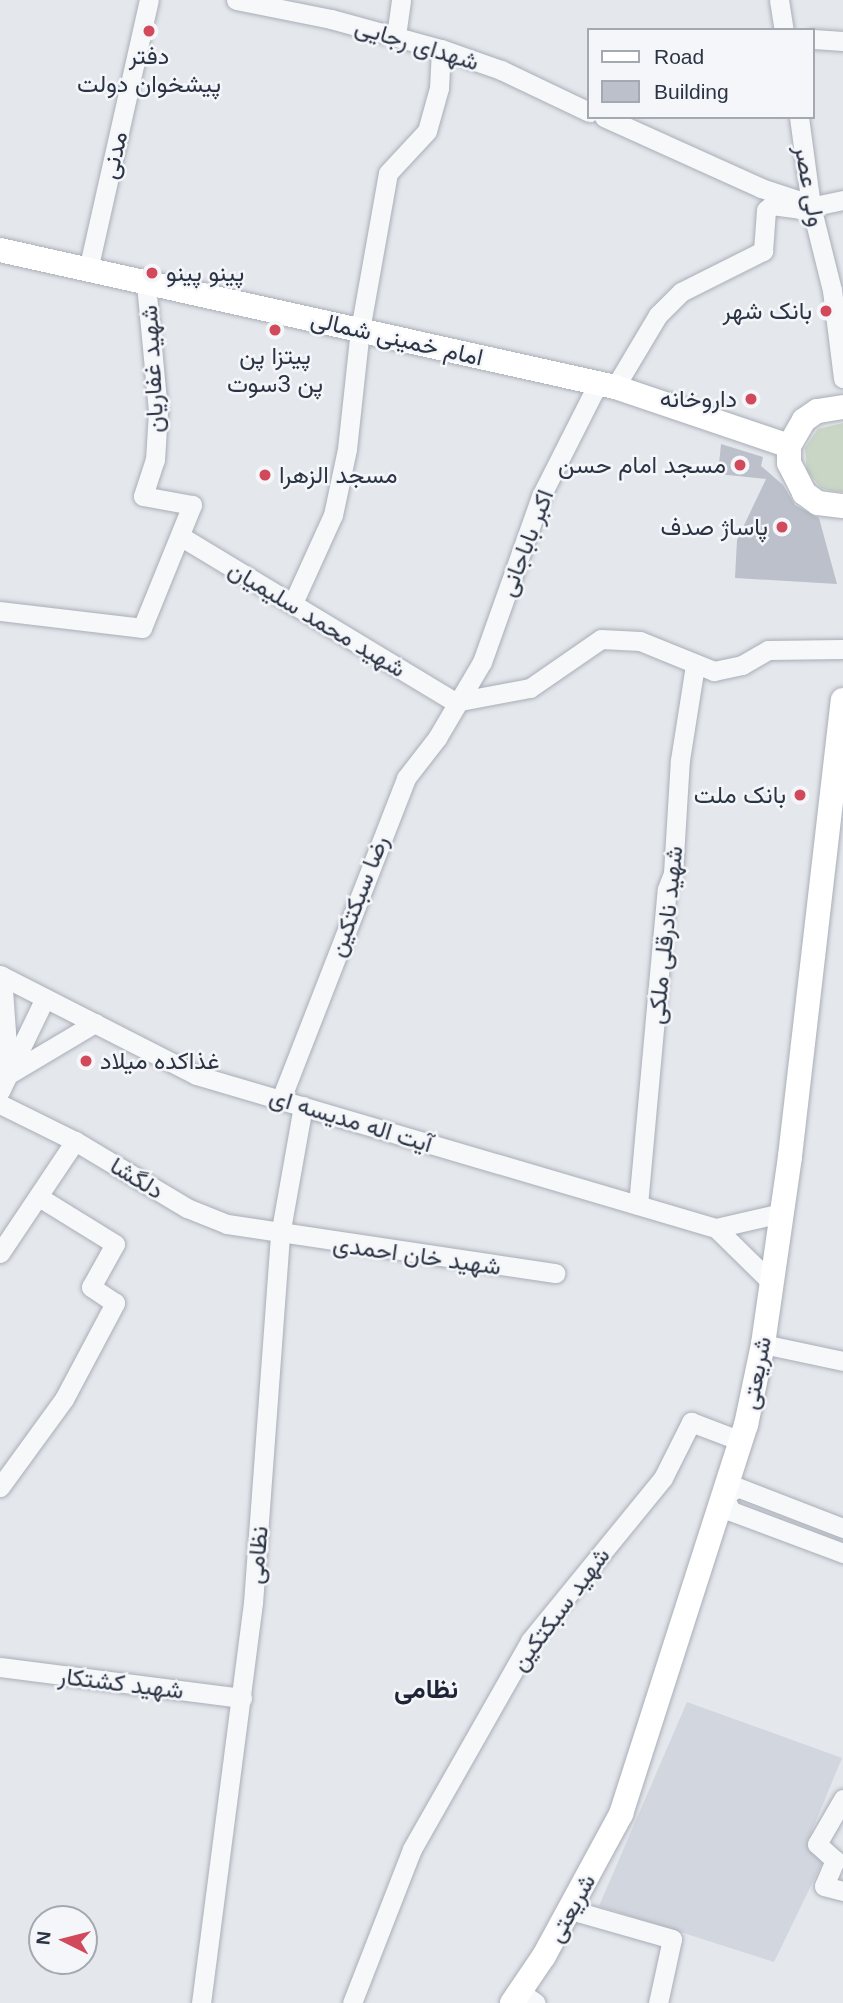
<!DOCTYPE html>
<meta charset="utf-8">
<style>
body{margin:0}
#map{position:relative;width:843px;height:2003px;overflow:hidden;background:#e4e7ec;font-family:Arial,Vazirmatn,sans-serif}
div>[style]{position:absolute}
.built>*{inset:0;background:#d2d6de}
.green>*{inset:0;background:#c9d6c5}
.building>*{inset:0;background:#bbc0ca}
.roads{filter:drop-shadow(0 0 2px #a9aeb7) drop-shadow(0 0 2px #a9aeb7)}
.minor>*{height:19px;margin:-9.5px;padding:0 9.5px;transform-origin:9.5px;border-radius:9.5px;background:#f7f8fa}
.major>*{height:24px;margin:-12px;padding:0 12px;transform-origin:12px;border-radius:12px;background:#fff}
.dots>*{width:19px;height:19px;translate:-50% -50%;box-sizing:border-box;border:4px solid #f4f6f9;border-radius:50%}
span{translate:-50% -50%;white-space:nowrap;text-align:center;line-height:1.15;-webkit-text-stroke:5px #f4f6f9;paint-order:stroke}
.street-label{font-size:24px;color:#2b3445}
.poi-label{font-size:24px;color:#2b3445}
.left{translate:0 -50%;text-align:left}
.right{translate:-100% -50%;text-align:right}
.neighbourhood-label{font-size:26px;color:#1d2536;font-weight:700}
.legend{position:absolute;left:587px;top:28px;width:228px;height:91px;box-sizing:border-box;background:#f4f6f9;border:2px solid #a4a8b1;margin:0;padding:9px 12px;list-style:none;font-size:21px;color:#2b3445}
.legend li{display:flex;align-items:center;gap:14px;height:35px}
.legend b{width:35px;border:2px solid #a4a8b1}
.north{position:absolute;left:28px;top:1905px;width:70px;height:70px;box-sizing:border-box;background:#f4f6f9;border:2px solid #a4a8b1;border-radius:50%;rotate:276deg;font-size:19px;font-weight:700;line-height:28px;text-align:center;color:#2b3445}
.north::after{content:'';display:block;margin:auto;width:24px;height:32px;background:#d1495b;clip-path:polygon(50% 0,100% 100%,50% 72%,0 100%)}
</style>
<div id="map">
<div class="built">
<div style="clip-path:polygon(687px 1702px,842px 1758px,808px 1840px,822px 1863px,774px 1962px,599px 1906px)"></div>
</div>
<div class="green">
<div style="clip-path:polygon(843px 423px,843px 492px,832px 491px,821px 488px,807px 471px,805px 448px,818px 429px)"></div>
</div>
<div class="building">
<div style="clip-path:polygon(721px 444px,763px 457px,761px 466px,783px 485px,795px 505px,819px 518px,837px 584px,735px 578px,737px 540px,766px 479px,718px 474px)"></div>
</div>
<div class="roads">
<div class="minor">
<div style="left:236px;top:0;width:97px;rotate:11.3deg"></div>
<div style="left:331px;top:19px;width:114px;rotate:15.3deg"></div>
<div style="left:441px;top:49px;width:64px;rotate:19.3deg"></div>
<div style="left:501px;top:70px;width:98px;rotate:25.5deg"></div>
<div style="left:779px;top:0;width:30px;rotate:81deg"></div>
<div style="left:396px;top:36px;width:36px;rotate:-82deg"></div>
<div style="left:813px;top:39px;width:30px;rotate:4deg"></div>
<div style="left:604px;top:117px;width:172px;rotate:24.3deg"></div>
<div style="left:761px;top:188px;width:48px;rotate:18.1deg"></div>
<div style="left:799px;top:117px;width:90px;rotate:82.3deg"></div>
<div style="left:811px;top:206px;width:87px;rotate:76deg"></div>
<div style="left:832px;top:290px;width:89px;rotate:82.9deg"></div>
<div style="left:88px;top:270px;width:277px;rotate:-77.3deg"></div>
<div style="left:615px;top:387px;width:84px;rotate:-59.2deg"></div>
<div style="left:658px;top:315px;width:33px;rotate:-45deg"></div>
<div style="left:681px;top:292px;width:92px;rotate:-26.6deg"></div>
<div style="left:763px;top:251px;width:41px;rotate:-85.8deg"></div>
<div style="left:766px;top:210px;width:8px;rotate:-40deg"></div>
<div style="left:772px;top:205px;width:28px;rotate:8deg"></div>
<div style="left:800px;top:209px;width:44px;rotate:-11.8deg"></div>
<div style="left:180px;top:536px;width:321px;rotate:31.1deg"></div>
<div style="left:293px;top:603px;width:97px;rotate:-65.6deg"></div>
<div style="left:333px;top:515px;width:67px;rotate:-78deg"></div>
<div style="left:347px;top:449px;width:120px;rotate:-83.8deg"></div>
<div style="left:360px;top:330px;width:159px;rotate:-79.9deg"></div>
<div style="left:388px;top:173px;width:57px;rotate:-47.1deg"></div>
<div style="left:427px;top:131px;width:45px;rotate:-74.4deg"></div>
<div style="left:439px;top:88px;width:39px;rotate:-87deg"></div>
<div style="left:0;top:611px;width:143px;rotate:6.8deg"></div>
<div style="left:142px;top:628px;width:133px;rotate:-67.9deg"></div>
<div style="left:192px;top:505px;width:50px;rotate:-169.6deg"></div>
<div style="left:143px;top:496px;width:38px;rotate:-72deg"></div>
<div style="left:155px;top:460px;width:49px;rotate:-86.5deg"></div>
<div style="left:158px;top:411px;width:129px;rotate:-95.4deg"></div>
<div style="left:455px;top:702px;width:76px;rotate:-10.6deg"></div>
<div style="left:530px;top:688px;width:86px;rotate:-34.6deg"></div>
<div style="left:601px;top:639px;width:39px;rotate:3deg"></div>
<div style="left:640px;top:641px;width:80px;rotate:22.1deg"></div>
<div style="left:714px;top:671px;width:29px;rotate:-12deg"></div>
<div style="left:742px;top:665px;width:30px;rotate:-30deg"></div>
<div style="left:768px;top:650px;width:75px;rotate:-0.8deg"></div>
<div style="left:0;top:975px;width:220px;rotate:27deg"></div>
<div style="left:196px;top:1075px;width:542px;rotate:16.4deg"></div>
<div style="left:716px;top:1228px;width:67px;rotate:-13deg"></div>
<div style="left:2px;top:976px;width:98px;rotate:85.9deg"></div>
<div style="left:9px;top:1074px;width:100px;rotate:-30.7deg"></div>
<div style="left:0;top:1091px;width:103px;rotate:-64.2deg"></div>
<div style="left:281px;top:1099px;width:344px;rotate:-68.7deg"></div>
<div style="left:406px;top:778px;width:51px;rotate:-52.2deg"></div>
<div style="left:437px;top:738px;width:88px;rotate:-59.4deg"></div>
<div style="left:482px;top:662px;width:176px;rotate:-70.4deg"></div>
<div style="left:541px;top:496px;width:127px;rotate:-63.2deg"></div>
<div style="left:0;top:1104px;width:84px;rotate:26.3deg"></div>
<div style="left:75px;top:1141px;width:131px;rotate:30.9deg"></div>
<div style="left:187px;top:1208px;width:43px;rotate:21.8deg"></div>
<div style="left:227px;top:1224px;width:332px;rotate:8.5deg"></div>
<div style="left:638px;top:1205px;width:317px;rotate:-84.8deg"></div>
<div style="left:667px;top:889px;width:17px;rotate:-69deg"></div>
<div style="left:673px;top:873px;width:113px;rotate:-86.5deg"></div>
<div style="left:680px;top:760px;width:96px;rotate:-81deg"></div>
<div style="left:716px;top:1228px;width:77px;rotate:44.5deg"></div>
<div style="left:0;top:1253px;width:135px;rotate:-56.2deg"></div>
<div style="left:763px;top:1344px;width:82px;rotate:12deg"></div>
<div style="left:0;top:1487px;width:109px;rotate:-54deg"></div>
<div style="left:64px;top:1399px;width:109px;rotate:-62deg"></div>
<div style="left:115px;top:1303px;width:29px;rotate:-146deg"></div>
<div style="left:91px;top:1287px;width:49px;rotate:-60.8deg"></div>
<div style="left:115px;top:1244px;width:89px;rotate:-148.3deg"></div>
<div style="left:843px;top:1528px;width:114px;rotate:-158.9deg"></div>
<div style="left:737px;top:1487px;width:16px;rotate:142deg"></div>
<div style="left:724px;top:1497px;width:16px;rotate:63deg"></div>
<div style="left:731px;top:1511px;width:120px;rotate:20.6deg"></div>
<div style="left:0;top:1667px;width:244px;rotate:7.3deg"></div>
<div style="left:843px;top:1799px;width:52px;rotate:120deg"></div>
<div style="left:817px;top:1844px;width:24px;rotate:42deg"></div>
<div style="left:835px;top:1860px;width:28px;rotate:113deg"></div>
<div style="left:824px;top:1886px;width:20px;rotate:15deg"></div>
<div style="left:571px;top:1910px;width:105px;rotate:16deg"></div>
<div style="left:672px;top:1939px;width:66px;rotate:102.3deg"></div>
<div style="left:520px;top:1992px;width:19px;rotate:35deg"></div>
<div style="left:201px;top:2003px;width:403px;rotate:-82.6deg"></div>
<div style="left:253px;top:1603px;width:369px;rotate:-85.8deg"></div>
<div style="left:280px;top:1235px;width:131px;rotate:-79.9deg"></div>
<div style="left:352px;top:2003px;width:165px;rotate:-68.7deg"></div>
<div style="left:412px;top:1849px;width:239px;rotate:-60.4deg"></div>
<div style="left:530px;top:1641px;width:210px;rotate:-50.8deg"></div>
<div style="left:663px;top:1478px;width:63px;rotate:-63.4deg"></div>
<div style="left:691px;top:1422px;width:53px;rotate:20.8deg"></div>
</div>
<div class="major">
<div style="left:0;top:250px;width:630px;rotate:12.56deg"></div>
<div style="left:615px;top:387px;width:184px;rotate:18.7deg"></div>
<div style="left:843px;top:407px;width:26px;rotate:171deg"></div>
<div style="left:817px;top:411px;width:16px;rotate:145deg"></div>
<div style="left:804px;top:420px;width:30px;rotate:120deg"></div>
<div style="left:789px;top:446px;width:17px;rotate:90deg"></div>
<div style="left:789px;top:463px;width:34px;rotate:63deg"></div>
<div style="left:804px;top:493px;width:17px;rotate:36deg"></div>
<div style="left:818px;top:503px;width:25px;rotate:7deg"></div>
<div style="left:512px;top:2003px;width:57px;rotate:-55.8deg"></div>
<div style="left:544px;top:1956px;width:162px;rotate:-61.5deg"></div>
<div style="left:621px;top:1814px;width:409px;rotate:-72.2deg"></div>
<div style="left:746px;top:1425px;width:83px;rotate:-78.1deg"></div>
<div style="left:763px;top:1344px;width:190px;rotate:-81.8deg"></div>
<div style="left:790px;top:1156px;width:459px;rotate:-83.4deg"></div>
</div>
</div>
<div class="dots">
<div style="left:149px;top:31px;background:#d1495b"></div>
<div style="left:152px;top:273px;background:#d1495b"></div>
<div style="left:826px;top:311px;background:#d1495b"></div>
<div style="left:275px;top:330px;background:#d1495b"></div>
<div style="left:751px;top:399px;background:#d1495b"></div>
<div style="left:740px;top:465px;background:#d1495b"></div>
<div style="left:265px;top:475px;background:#d1495b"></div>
<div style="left:782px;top:527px;background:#d1495b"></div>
<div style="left:800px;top:795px;background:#d1495b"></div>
<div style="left:86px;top:1061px;background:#d1495b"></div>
</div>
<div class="street-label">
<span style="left:417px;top:44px;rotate:17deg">شهدای رجایی</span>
<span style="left:114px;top:155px;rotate:-77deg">مدنی</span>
<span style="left:810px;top:186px;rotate:80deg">ولی عصر</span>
<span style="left:397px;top:338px;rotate:13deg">امام خمینی شمالی</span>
<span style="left:152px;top:369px;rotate:-93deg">شهید غفاریان</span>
<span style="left:526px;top:543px;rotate:-69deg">اکبر باباجانی</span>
<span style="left:317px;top:619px;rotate:31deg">شهید محمد سلیمیان</span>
<span style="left:358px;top:896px;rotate:-69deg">رضا سبکتکین</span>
<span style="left:665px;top:935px;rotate:-84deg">شهید نادرقلی ملکی</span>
<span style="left:351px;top:1120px;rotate:17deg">آیت اله مدیسه ای</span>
<span style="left:137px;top:1178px;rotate:31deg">دلگشا</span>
<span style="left:417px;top:1255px;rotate:8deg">شهید خان احمدی</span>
<span style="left:756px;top:1373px;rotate:-79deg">شریعتی</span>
<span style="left:257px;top:1555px;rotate:-85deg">نظامی</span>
<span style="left:560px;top:1609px;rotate:-53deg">شهید سبکتکین</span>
<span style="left:121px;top:1683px;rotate:7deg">شهید کشتکار</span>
<span style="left:571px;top:1908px;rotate:-61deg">شریعتی</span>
</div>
<div class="poi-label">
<span style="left:149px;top:70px">دفتر<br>پیشخوان دولت</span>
<span class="left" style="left:166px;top:273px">پینو پینو</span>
<span class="right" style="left:812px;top:311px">بانک شهر</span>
<span style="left:275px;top:370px">پیتزا پن<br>پن 3سوت</span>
<span class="right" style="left:737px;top:399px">داروخانه</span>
<span class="right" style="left:726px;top:465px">مسجد امام حسن</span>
<span class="left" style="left:279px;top:475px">مسجد الزهرا</span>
<span class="right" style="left:768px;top:527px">پاساژ صدف</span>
<span class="right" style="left:786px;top:795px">بانک ملت</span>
<span class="left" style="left:100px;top:1061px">غذاکده میلاد</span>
</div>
<div class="neighbourhood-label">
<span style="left:426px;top:1690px">نظامی</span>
</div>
<ul class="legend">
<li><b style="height:9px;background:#fff"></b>Road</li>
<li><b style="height:19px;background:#bbc0ca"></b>Building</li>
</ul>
<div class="north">N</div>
</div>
